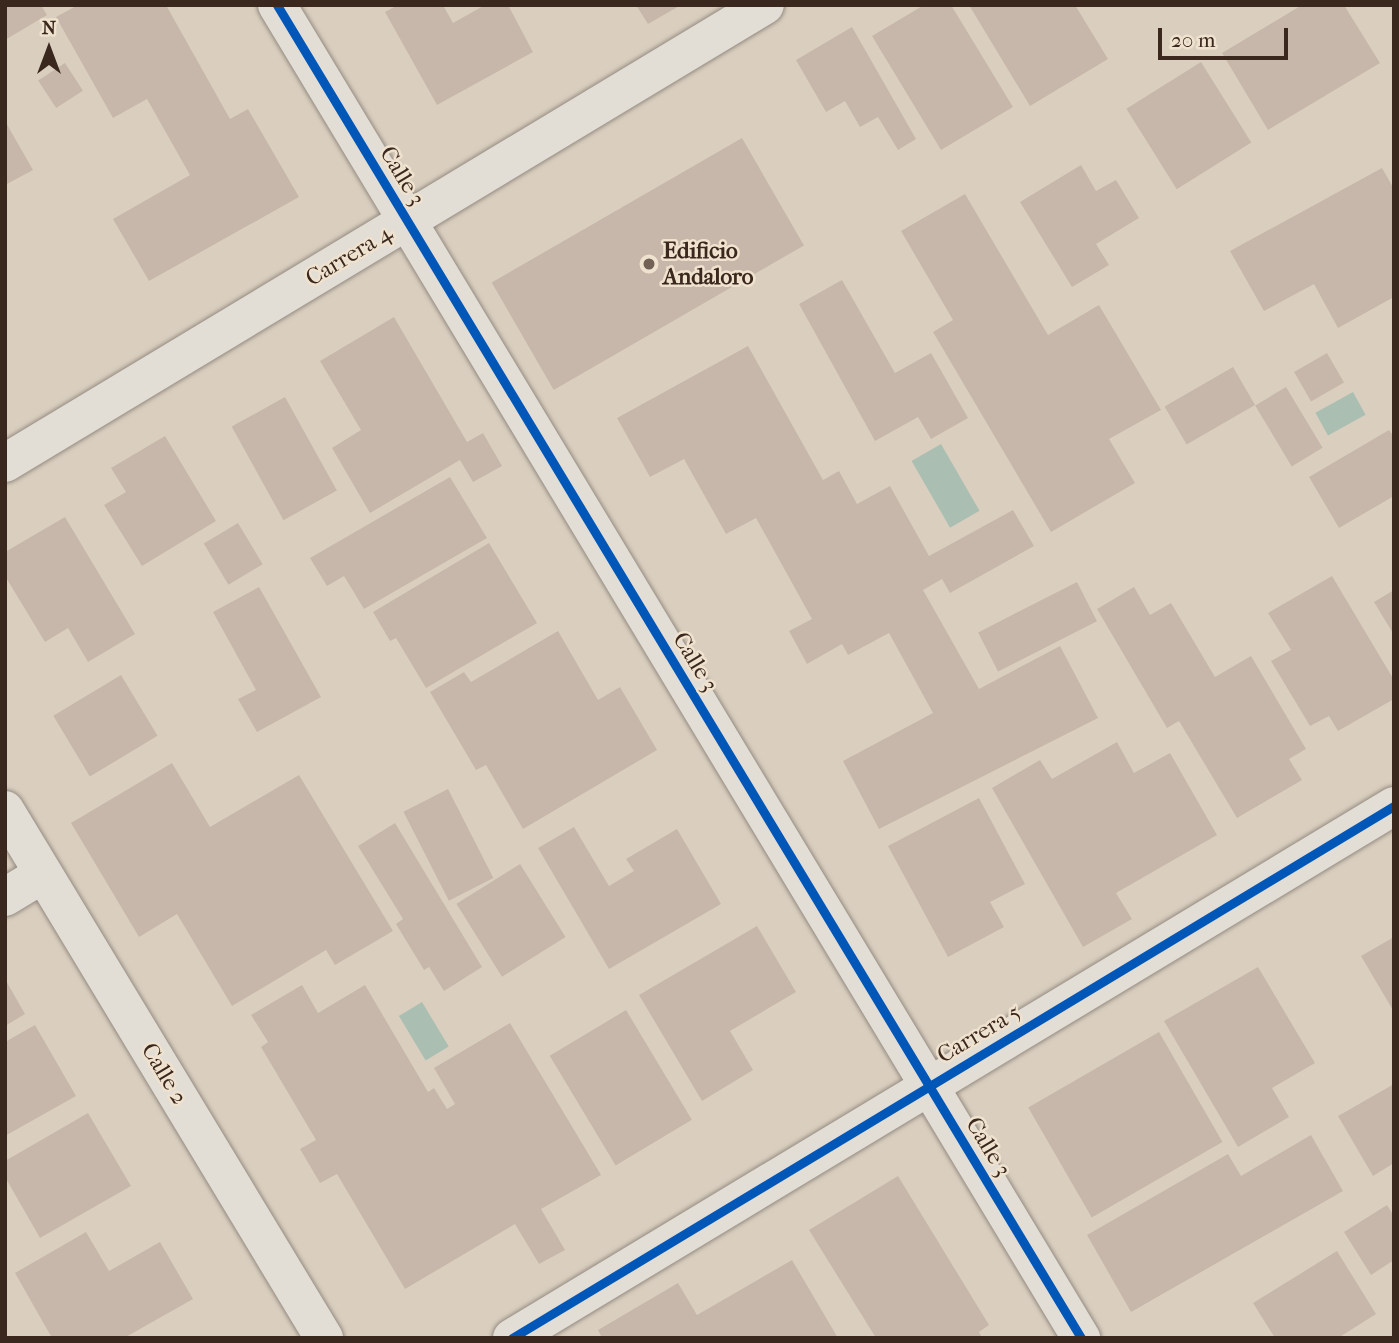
<!DOCTYPE html>
<style>
body{margin:0}
#map{position:relative;width:1399px;height:1343px;overflow:hidden;background:#dacfbf;font-family:"IM FELL French Canon",serif}
div>[style]{position:absolute}
.water>*{inset:0;background:#aabfb2;transform-origin:0 0}
.building>*{inset:0;background:#c7b7aa;transform-origin:0 0}
.roads{filter:drop-shadow(0 0 2px #948b81) drop-shadow(0 0 2px #948b81)}
.minor>*{height:38px;margin:-19px;padding:0 19px;transform-origin:19px;border-radius:19px;background:#e2ddd5}
.cycleway>*{height:9px;margin:-4.5px;padding:0 4.5px;transform-origin:4.5px;border-radius:4.5px;background:#0057b8}
.dots>*{width:19px;height:19px;translate:-50% -50%;box-sizing:border-box;border:4px solid #efe2ce;border-radius:50%}
span{translate:-50% -50%;white-space:nowrap;text-align:center;line-height:1.15;-webkit-text-stroke:5px #efe2ce;paint-order:stroke}
.street-label{font-size:23px;color:#3a281e}
.poi-label{font-size:23px;color:#3a281e;font-weight:700}
.left{translate:0 -50%;text-align:left}
.frame{position:absolute;inset:0;border:7px solid #3a281e;pointer-events:none}
.north{position:absolute;left:14px;top:14px;width:70px;height:70px;-webkit-text-stroke:5px #efe2ce;paint-order:stroke;rotate:0deg;font-size:19px;font-weight:700;line-height:28px;text-align:center;color:#3a281e}
.north::after{content:'';display:block;margin:auto;width:24px;height:32px;background:#3a281e;clip-path:polygon(50% 0,100% 100%,50% 72%,0 100%)}
.scale{position:absolute;left:1158px;top:28px;width:130px;height:32px;box-sizing:border-box;border:4px solid #3a281e;border-top:0;padding-left:9px;font-size:21px;line-height:24px;white-space:nowrap;color:#3a281e;-webkit-text-stroke:5px #efe2ce;paint-order:stroke}
</style>
<div id="map">
<div class="water">
<div style="left:1353px;top:392px;width:26px;height:43px;rotate:61deg"></div>
<div style="left:941px;top:444px;width:77px;height:34px;rotate:60deg"></div>
<div style="left:422px;top:1002px;width:52px;height:27px;rotate:59deg"></div>
</div>
<div class="building">
<div style="clip-path:polygon(5px 5px,41px 5px,47px 15px,5px 40px)"></div>
<div style="clip-path:polygon(78px 5px,166px 5px,230px 119px,248px 109px,299px 197px,149px 281px,113px 219px,190px 175px,147px 99px,113px 118px,56px 17px)"></div>
<div style="clip-path:polygon(398px 5px,443px 5px,453px 23px,485px 5px,508px 5px,533px 52px,437px 105px,385px 12px)"></div>
<div style="clip-path:polygon(636px 5px,681px 5px,648px 24px)"></div>
<div style="clip-path:polygon(924px 5px,951px 5px,1013px 107px,941px 150px,872px 36px)"></div>
<div style="clip-path:polygon(969px 5px,1075px 5px,1108px 59px,1030px 106px)"></div>
<div style="clip-path:polygon(1302px 5px,1344px 5px,1380px 63px,1268px 130px,1222px 53px)"></div>
<div style="clip-path:polygon(852px 27px,916px 139px,898px 150px,878px 117px,860px 127px,845px 101px,826px 112px,796px 60px)"></div>
<div style="left:1201px;top:62px;width:95px;height:88px;rotate:58deg"></div>
<div style="left:65px;top:63px;width:33px;height:32px;rotate:57deg"></div>
<div style="clip-path:polygon(5px 121px,33px 170px,5px 185px)"></div>
<div style="left:742px;top:138px;width:124px;height:289px;rotate:60deg"></div>
<div style="clip-path:polygon(1081px 165px,1096px 191px,1116px 180px,1139px 218px,1096px 244px,1109px 265px,1072px 287px,1020px 202px)"></div>
<div style="clip-path:polygon(1382px 168px,1394px 189px,1394px 297px,1338px 328px,1314px 284px,1264px 311px,1230px 251px)"></div>
<div style="clip-path:polygon(965px 194px,1048px 335px,1099px 305px,1161px 410px,1109px 439px,1135px 483px,1051px 532px,933px 332px,953px 320px,901px 231px)"></div>
<div style="clip-path:polygon(842px 280px,895px 373px,931px 353px,968px 418px,931px 439px,918px 417px,875px 441px,799px 304px)"></div>
<div style="clip-path:polygon(394px 317px,467px 442px,483px 433px,502px 466px,473px 482px,460px 460px,370px 513px,332px 448px,361px 430px,320px 361px)"></div>
<div style="clip-path:polygon(748px 346px,823px 480px,839px 471px,857px 504px,890px 486px,929px 556px,1013px 510px,1034px 546px,950px 593px,942px 579px,923px 590px,979px 689px,1060px 646px,1098px 718px,879px 829px,843px 761px,933px 713px,889px 633px,848px 655px,842px 644px,807px 664px,789px 631px,812px 619px,756px 518px,726px 534px,684px 459px,650px 477px,617px 418px)"></div>
<div style="left:1327px;top:353px;width:34px;height:38px;rotate:60deg"></div>
<div style="left:1233px;top:367px;width:44px;height:79px;rotate:60deg"></div>
<div style="left:1286px;top:387px;width:71px;height:36px;rotate:59deg"></div>
<div style="left:285px;top:397px;width:107px;height:61px;rotate:61deg"></div>
<div style="clip-path:polygon(1389px 430px,1394px 437px,1394px 496px,1339px 528px,1309px 477px)"></div>
<div style="clip-path:polygon(165px 436px,216px 521px,142px 566px,104px 505px,126px 492px,111px 468px)"></div>
<div style="clip-path:polygon(450px 477px,487px 538px,364px 609px,344px 576px,327px 586px,310px 558px)"></div>
<div style="clip-path:polygon(65px 517px,135px 634px,88px 662px,68px 628px,45px 642px,5px 576px,5px 552px)"></div>
<div style="left:238px;top:523px;width:48px;height:40px;rotate:59deg"></div>
<div style="clip-path:polygon(489px 543px,537px 623px,426px 688px,396px 638px,390px 641px,373px 612px)"></div>
<div style="clip-path:polygon(1332px 576px,1394px 680px,1394px 699px,1338px 731px,1329px 716px,1310px 726px,1271px 661px,1291px 650px,1268px 613px)"></div>
<div style="left:1077px;top:582px;width:44px;height:111px;rotate:63deg"></div>
<div style="clip-path:polygon(259px 587px,321px 697px,257px 732px,238px 699px,256px 690px,213px 612px)"></div>
<div style="clip-path:polygon(1134px 587px,1150px 615px,1171px 603px,1215px 677px,1251px 656px,1306px 749px,1289px 759px,1302px 780px,1237px 818px,1179px 721px,1167px 728px,1097px 609px)"></div>
<div style="clip-path:polygon(1394px 590px,1394px 635px,1374px 602px)"></div>
<div style="clip-path:polygon(558px 631px,598px 700px,620px 687px,657px 750px,523px 829px,486px 765px,476px 770px,430px 692px,464px 672px,471px 682px)"></div>
<div style="left:121px;top:675px;width:71px;height:79px;rotate:59deg"></div>
<div style="clip-path:polygon(1117px 742px,1134px 773px,1170px 753px,1217px 835px,1116px 893px,1132px 919px,1083px 947px,992px 788px,1040px 760px,1052px 779px)"></div>
<div style="clip-path:polygon(172px 763px,210px 827px,299px 775px,393px 931px,335px 965px,326px 950px,232px 1006px,177px 914px,139px 937px,71px 823px)"></div>
<div style="left:448px;top:789px;width:100px;height:50px;rotate:63deg"></div>
<div style="clip-path:polygon(979px 798px,1025px 884px,990px 902px,1004px 927px,948px 957px,888px 846px)"></div>
<div style="clip-path:polygon(395px 823px,482px 967px,444px 991px,429px 967px,424px 970px,396px 924px,403px 919px,358px 846px)"></div>
<div style="clip-path:polygon(574px 827px,609px 886px,634px 871px,626px 859px,677px 829px,721px 904px,609px 969px,538px 848px)"></div>
<div style="left:520px;top:864px;width:86px;height:75px;rotate:58deg"></div>
<div style="clip-path:polygon(757px 926px,796px 992px,730px 1031px,753px 1070px,702px 1101px,639px 995px)"></div>
<div style="clip-path:polygon(1394px 937px,1394px 1012px,1361px 956px)"></div>
<div style="clip-path:polygon(1258px 967px,1315px 1063px,1272px 1088px,1289px 1117px,1238px 1147px,1164px 1021px)"></div>
<div style="clip-path:polygon(5px 979px,25px 1014px,5px 1026px)"></div>
<div style="clip-path:polygon(302px 985px,318px 1013px,365px 985px,428px 1092px,434px 1088px,447px 1109px,455px 1104px,434px 1068px,510px 1023px,601px 1175px,541px 1209px,565px 1250px,539px 1264px,515px 1224px,405px 1289px,337px 1174px,320px 1183px,300px 1149px,316px 1140px,261px 1047px,268px 1042px,251px 1015px)"></div>
<div style="left:626px;top:1010px;width:128px;height:89px;rotate:59deg"></div>
<div style="clip-path:polygon(35px 1025px,76px 1096px,5px 1136px,5px 1042px)"></div>
<div style="left:1159px;top:1032px;width:127px;height:151px;rotate:60deg"></div>
<div style="clip-path:polygon(1394px 1084px,1394px 1163px,1373px 1176px,1338px 1116px)"></div>
<div style="clip-path:polygon(88px 1113px,131px 1186px,40px 1238px,5px 1177px,5px 1161px)"></div>
<div style="clip-path:polygon(1311px 1135px,1343px 1191px,1131px 1312px,1087px 1235px,1228px 1154px,1241px 1176px)"></div>
<div style="clip-path:polygon(898px 1176px,989px 1325px,979px 1332px,982px 1338px,876px 1338px,809px 1230px)"></div>
<div style="clip-path:polygon(1387px 1205px,1394px 1216px,1394px 1260px,1371px 1275px,1344px 1232px)"></div>
<div style="clip-path:polygon(86px 1232px,109px 1271px,160px 1242px,193px 1299px,124px 1338px,52px 1338px,15px 1273px)"></div>
<div style="clip-path:polygon(1337px 1251px,1376px 1314px,1338px 1338px,1275px 1338px,1253px 1303px)"></div>
<div style="clip-path:polygon(792px 1260px,838px 1338px,602px 1338px,598px 1330px,678px 1283px,697px 1315px)"></div>
</div>
<div class="roads">
<div class="minor">
<div style="left:277px;top:5px;width:1557px;rotate:58.9deg"></div>
<div style="left:5px;top:463px;width:887px;rotate:-31.07deg"></div>
<div style="left:5px;top:810px;width:617px;rotate:58.86deg"></div>
<div style="left:5px;top:897px;width:44px;rotate:-31.2deg"></div>
<div style="left:512px;top:1338px;width:1030px;rotate:-31.1deg"></div>
</div>
</div>
<div class="cycleway">
<div style="left:277px;top:5px;width:1557px;rotate:58.9deg"></div>
<div style="left:512px;top:1338px;width:1030px;rotate:-31.1deg"></div>
</div>
<div class="dots">
<div style="left:649px;top:264px;background:#726256"></div>
</div>
<div class="street-label">
<span style="left:402px;top:176px;rotate:59deg">Calle 3</span>
<span style="left:349px;top:256px;rotate:-31deg">Carrera 4</span>
<span style="left:695px;top:662px;rotate:59deg">Calle 3</span>
<span style="left:979px;top:1034px;rotate:-31deg">Carrera 5</span>
<span style="left:164px;top:1074px;rotate:59deg">Calle 2</span>
<span style="left:988px;top:1147px;rotate:59deg">Calle 3</span>
</div>
<div class="poi-label">
<span class="left" style="left:663px;top:264px">Edificio<br>Andaloro</span>
</div>
<div class="frame"></div>
<div class="north">N</div>
<div class="scale">20 m</div>
</div>
